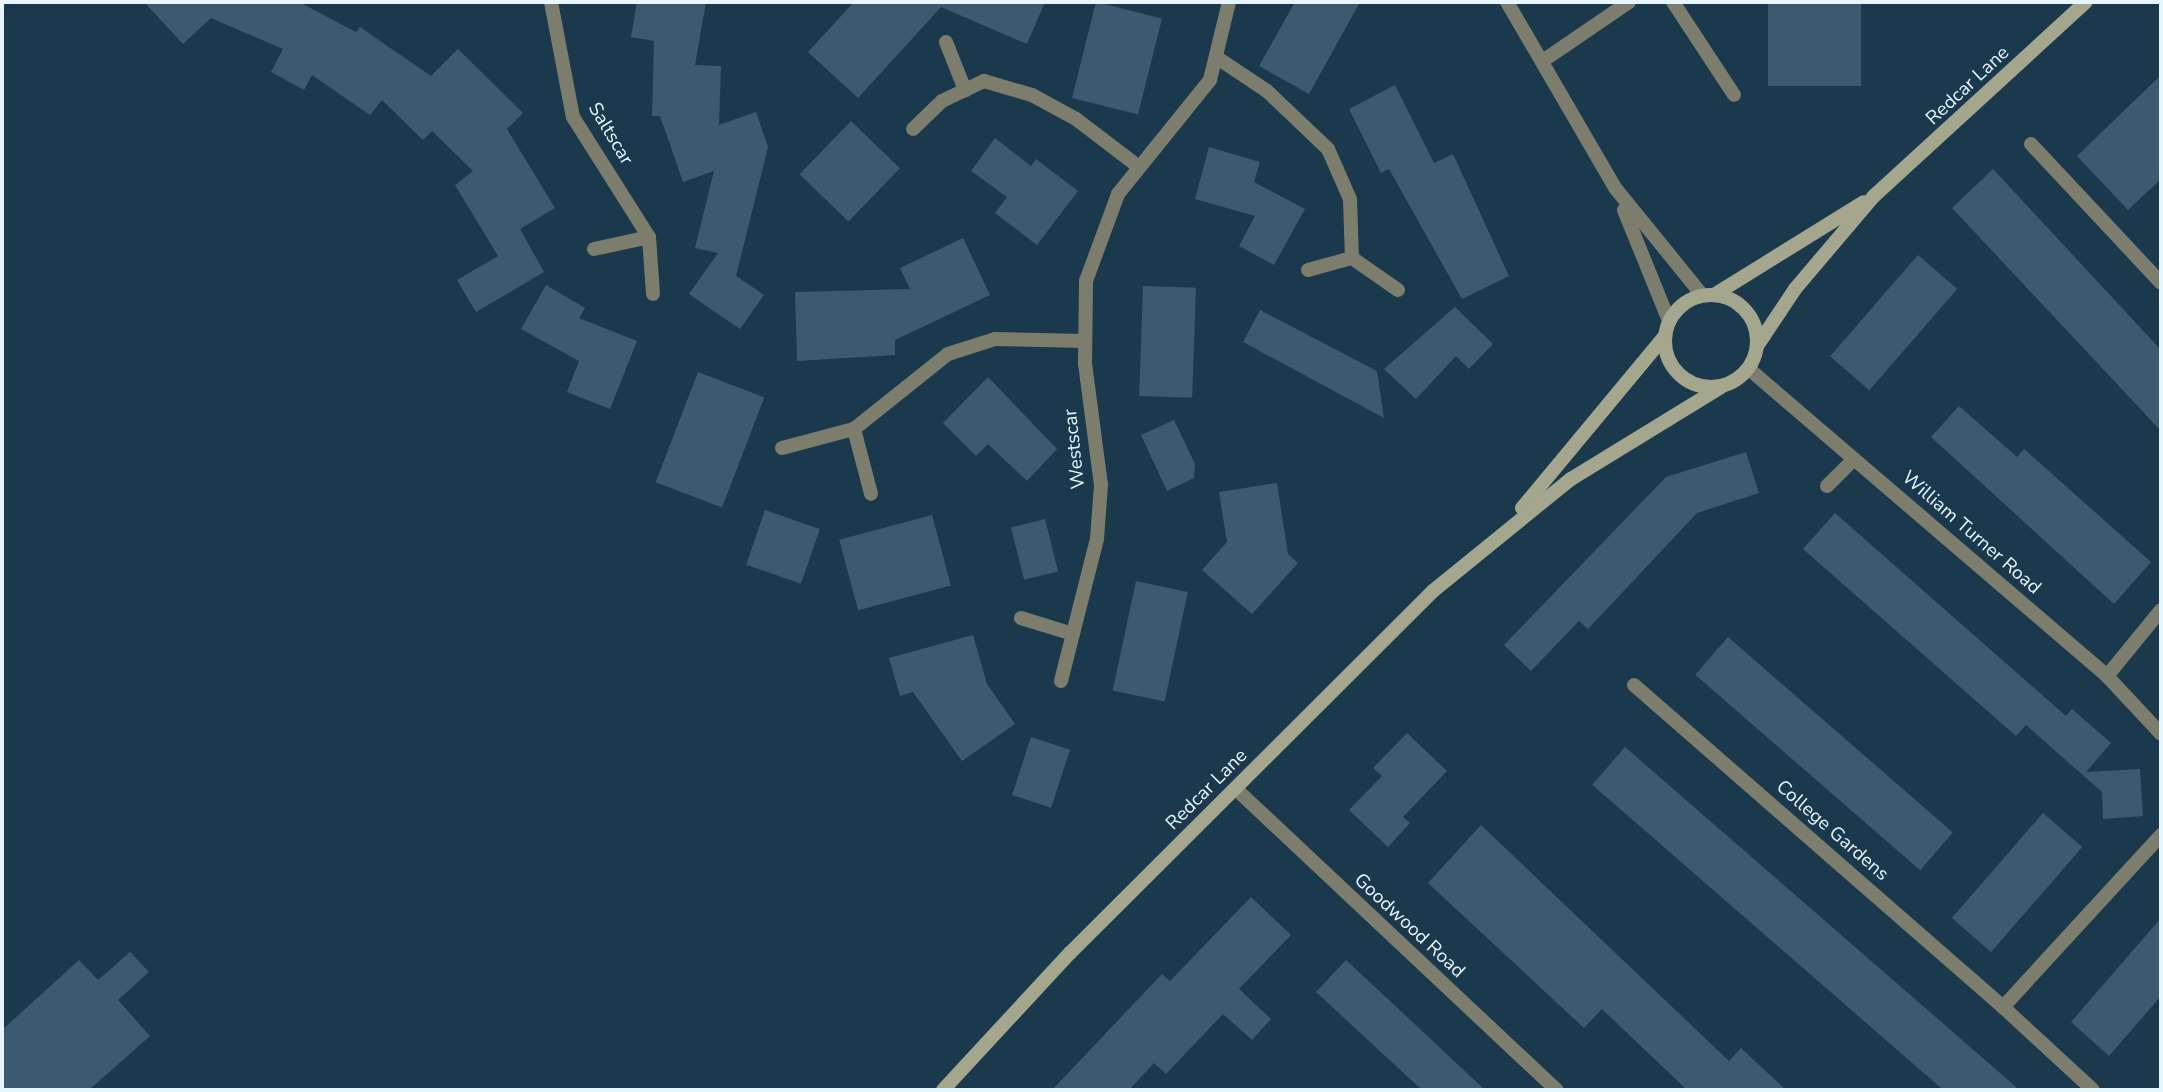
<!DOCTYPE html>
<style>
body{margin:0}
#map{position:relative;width:2163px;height:1092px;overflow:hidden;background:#1b394c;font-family:"Nunito Sans",sans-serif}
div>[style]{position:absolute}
.building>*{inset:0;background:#3c5a6f;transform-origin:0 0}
.service>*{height:14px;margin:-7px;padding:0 7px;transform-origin:7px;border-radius:7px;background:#7d7d6e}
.minor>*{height:14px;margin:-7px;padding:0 7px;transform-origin:7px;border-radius:7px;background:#7d7d6e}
.tertiary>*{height:14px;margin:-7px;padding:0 7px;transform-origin:7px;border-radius:7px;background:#7d7d6e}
.secondary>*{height:14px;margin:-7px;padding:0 7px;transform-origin:7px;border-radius:7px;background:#a5a68e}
.secondary>.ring{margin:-7px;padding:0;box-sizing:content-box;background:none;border:14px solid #a5a68e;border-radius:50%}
span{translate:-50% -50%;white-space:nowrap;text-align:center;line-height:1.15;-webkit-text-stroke:7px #1b394c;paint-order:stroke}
.street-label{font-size:19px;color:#e7f5fe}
.frame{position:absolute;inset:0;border:4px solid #e7f5fe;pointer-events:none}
</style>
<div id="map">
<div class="building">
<div style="clip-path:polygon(144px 2px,299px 2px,356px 32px,360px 27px,431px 76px,458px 49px,523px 113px,507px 129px,555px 208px,520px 229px,544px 272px,476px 312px,457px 280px,498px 256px,455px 185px,473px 171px,432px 131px,423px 140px,382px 100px,370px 115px,312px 75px,304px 90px,271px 72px,283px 49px,211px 18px,183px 44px)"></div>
<div style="clip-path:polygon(637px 2px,706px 2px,695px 65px,721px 66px,719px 125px,756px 112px,768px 147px,736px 276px,764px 295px,740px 329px,689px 294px,718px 253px,695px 248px,714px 171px,683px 182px,660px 116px,652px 116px,654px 41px,631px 37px)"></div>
<div style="clip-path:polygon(854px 2px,1045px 2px,1027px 44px,941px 7px,858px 98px,808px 52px)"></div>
<div style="left:1096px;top:2px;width:68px;height:99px;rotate:14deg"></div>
<div style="clip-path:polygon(1295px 2px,1360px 2px,1309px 94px,1259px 66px)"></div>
<div style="left:1768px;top:2px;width:93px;height:84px"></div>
<div style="clip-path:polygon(2161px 75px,2161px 179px,2128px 210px,2077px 156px)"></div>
<div style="clip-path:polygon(1395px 85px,1434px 163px,1453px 154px,1509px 276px,1462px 299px,1389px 169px,1381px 173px,1349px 109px)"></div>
<div style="left:851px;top:121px;width:68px;height:74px;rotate:44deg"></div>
<div style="clip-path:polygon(995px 138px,1031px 166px,1036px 159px,1078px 191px,1037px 245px,995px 213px,1007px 197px,971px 171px)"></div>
<div style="clip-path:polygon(1209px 147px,1260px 162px,1254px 182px,1305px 209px,1274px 265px,1239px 246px,1255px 216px,1195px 199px)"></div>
<div style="clip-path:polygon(1993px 169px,2161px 350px,2161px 431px,1952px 208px)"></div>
<div style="clip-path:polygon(963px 238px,990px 295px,895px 340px,895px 355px,797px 361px,795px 292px,910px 289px,900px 268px)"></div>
<div style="left:1918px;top:255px;width:52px;height:134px;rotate:41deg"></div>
<div style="clip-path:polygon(546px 285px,585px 308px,579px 318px,637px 341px,610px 409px,567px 392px,579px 361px,521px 329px)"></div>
<div style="left:1143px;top:286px;width:53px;height:110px;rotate:2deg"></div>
<div style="clip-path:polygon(1455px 307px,1493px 344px,1469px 369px,1456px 356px,1416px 399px,1384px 369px)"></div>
<div style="clip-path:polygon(1260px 310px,1377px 371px,1384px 418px,1243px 342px)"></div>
<div style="left:698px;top:372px;width:71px;height:118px;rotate:21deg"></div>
<div style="clip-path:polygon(988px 377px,1057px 449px,1027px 481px,988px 444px,976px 456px,943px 423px)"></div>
<div style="clip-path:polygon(1959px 406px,2017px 457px,2024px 449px,2151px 562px,2114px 604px,1931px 437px)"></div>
<div style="clip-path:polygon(1174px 420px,1195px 464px,1194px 478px,1167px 491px,1141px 435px)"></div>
<div style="clip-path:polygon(1746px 452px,1759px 493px,1697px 513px,1588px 629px,1579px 621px,1531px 671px,1504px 645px,1666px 477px)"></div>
<div style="clip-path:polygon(1277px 483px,1288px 554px,1298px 563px,1252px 614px,1202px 570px,1227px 542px,1219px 492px)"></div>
<div style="left:765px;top:510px;width:58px;height:58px;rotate:19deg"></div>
<div style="clip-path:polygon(1835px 513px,2066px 716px,2072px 709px,2111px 743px,2086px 772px,2140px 769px,2143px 816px,2103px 819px,2102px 792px,2026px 725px,2016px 736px,1803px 549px)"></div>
<div style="left:932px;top:515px;width:73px;height:96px;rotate:75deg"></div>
<div style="left:1045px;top:519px;width:54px;height:35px;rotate:76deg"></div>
<div style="left:1136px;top:581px;width:53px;height:112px;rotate:12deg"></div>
<div style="clip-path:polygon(973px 635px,987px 684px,1015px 724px,962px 761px,913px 692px,900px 696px,889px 658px)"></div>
<div style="left:1728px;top:637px;width:298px;height:50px;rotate:41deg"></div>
<div style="clip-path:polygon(1407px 733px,1447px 771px,1403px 817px,1410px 823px,1388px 847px,1349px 810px,1382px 776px,1373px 768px)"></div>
<div style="left:1031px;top:737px;width:41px;height:61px;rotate:18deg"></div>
<div style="left:1625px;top:747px;width:519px;height:50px;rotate:41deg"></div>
<div style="left:2043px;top:813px;width:52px;height:139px;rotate:41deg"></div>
<div style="clip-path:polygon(1481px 825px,1729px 1061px,1741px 1048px,1786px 1090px,1687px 1090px,1602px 1009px,1584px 1028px,1428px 883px)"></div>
<div style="clip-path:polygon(1251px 897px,1291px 935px,1239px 989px,1271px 1019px,1252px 1040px,1223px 1014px,1166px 1074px,1154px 1063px,1129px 1090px,1052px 1090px,1162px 974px,1170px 981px)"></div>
<div style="clip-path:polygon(2161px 918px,2161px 996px,2109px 1056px,2071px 1022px)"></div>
<div style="clip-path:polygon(130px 952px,149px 972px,118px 1000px,150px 1036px,89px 1090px,2px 1090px,2px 1030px,79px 960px,98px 980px)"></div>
<div style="clip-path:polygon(1346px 960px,1405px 1015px,1485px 1090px,1422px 1090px,1316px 992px)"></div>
</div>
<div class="service">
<div style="left:1673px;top:2px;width:111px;rotate:56.7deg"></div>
<div style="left:1544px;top:60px;width:103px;rotate:-34.3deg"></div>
<div style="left:1827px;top:486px;width:38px;rotate:-45deg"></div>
</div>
<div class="minor">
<div style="left:551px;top:2px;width:117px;rotate:79.2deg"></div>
<div style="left:573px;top:117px;width:142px;rotate:57.7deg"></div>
<div style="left:649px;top:237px;width:57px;rotate:86deg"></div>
<div style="left:946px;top:42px;width:52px;rotate:68.4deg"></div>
<div style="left:1216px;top:57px;width:61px;rotate:33.7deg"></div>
<div style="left:1267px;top:91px;width:84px;rotate:43.6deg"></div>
<div style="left:1328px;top:149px;width:55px;rotate:66.3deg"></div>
<div style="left:1350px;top:199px;width:59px;rotate:88.1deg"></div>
<div style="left:913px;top:129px;width:40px;rotate:-44deg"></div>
<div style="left:942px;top:101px;width:47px;rotate:-25.5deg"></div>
<div style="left:984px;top:81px;width:50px;rotate:16.3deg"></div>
<div style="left:1032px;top:95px;width:50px;rotate:28.6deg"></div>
<div style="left:1076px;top:119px;width:79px;rotate:37.3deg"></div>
<div style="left:2031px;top:144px;width:190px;rotate:46.9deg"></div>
<div style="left:594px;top:249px;width:56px;rotate:-12.3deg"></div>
<div style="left:1308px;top:270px;width:46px;rotate:-15.3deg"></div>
<div style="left:1352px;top:258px;width:56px;rotate:34.8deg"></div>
<div style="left:1749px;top:369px;width:472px;rotate:40.6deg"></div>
<div style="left:2107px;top:676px;width:79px;rotate:47deg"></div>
<div style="left:854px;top:429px;width:67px;rotate:75.3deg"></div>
<div style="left:782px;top:448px;width:74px;rotate:-14.8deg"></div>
<div style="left:854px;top:429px;width:120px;rotate:-38.6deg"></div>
<div style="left:948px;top:354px;width:49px;rotate:-17.7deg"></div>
<div style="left:995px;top:339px;width:90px;rotate:1.3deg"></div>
<div style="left:1021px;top:618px;width:54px;rotate:17.1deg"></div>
<div style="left:2107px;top:676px;width:85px;rotate:-50.7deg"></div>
<div style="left:1061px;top:681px;width:146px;rotate:-75.8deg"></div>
<div style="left:1097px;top:539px;width:54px;rotate:-85.8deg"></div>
<div style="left:1101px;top:485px;width:122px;rotate:-97.5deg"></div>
<div style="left:1085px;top:364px;width:83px;rotate:-89.3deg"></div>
<div style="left:1086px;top:281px;width:93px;rotate:-69.8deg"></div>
<div style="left:1118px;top:194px;width:146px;rotate:-51.1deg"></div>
<div style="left:1210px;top:80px;width:80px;rotate:-76.3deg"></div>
<div style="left:1634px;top:685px;width:490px;rotate:41.1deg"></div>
<div style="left:2003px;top:1007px;width:234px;rotate:-47.4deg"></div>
<div style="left:1236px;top:789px;width:440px;rotate:43.2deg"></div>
<div style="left:2003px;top:1007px;width:122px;rotate:42.7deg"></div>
</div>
<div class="tertiary">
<div style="left:1507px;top:2px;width:216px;rotate:59.8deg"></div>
<div style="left:1616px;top:189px;width:136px;rotate:50.9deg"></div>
<div style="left:1624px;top:210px;width:120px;rotate:67.9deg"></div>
</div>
<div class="secondary">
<div class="ring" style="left:1665px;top:295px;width:78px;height:78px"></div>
<div style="left:1714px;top:295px;width:176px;rotate:-31.8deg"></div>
<div style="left:1757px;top:346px;width:69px;rotate:-56.3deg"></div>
<div style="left:1795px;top:289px;width:122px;rotate:-49.7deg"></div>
<div style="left:1874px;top:196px;width:287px;rotate:-42.5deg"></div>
<div style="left:1522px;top:508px;width:222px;rotate:-50.3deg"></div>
<div style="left:943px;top:1090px;width:187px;rotate:-47.2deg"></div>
<div style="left:1070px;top:953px;width:513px;rotate:-44.92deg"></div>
<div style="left:1433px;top:591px;width:178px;rotate:-39.1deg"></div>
<div style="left:1571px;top:479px;width:176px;rotate:-31.5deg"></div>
</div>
<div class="street-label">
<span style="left:1968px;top:86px;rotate:-43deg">Redcar Lane</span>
<span style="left:610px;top:134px;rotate:59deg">Saltscar</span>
<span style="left:1075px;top:449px;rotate:-96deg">Westscar</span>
<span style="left:1971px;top:533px;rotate:41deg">William Turner Road</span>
<span style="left:1207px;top:790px;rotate:-45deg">Redcar Lane</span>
<span style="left:1832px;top:831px;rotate:41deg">College Gardens</span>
<span style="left:1409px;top:926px;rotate:43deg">Goodwood Road</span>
</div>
<div class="frame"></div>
</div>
